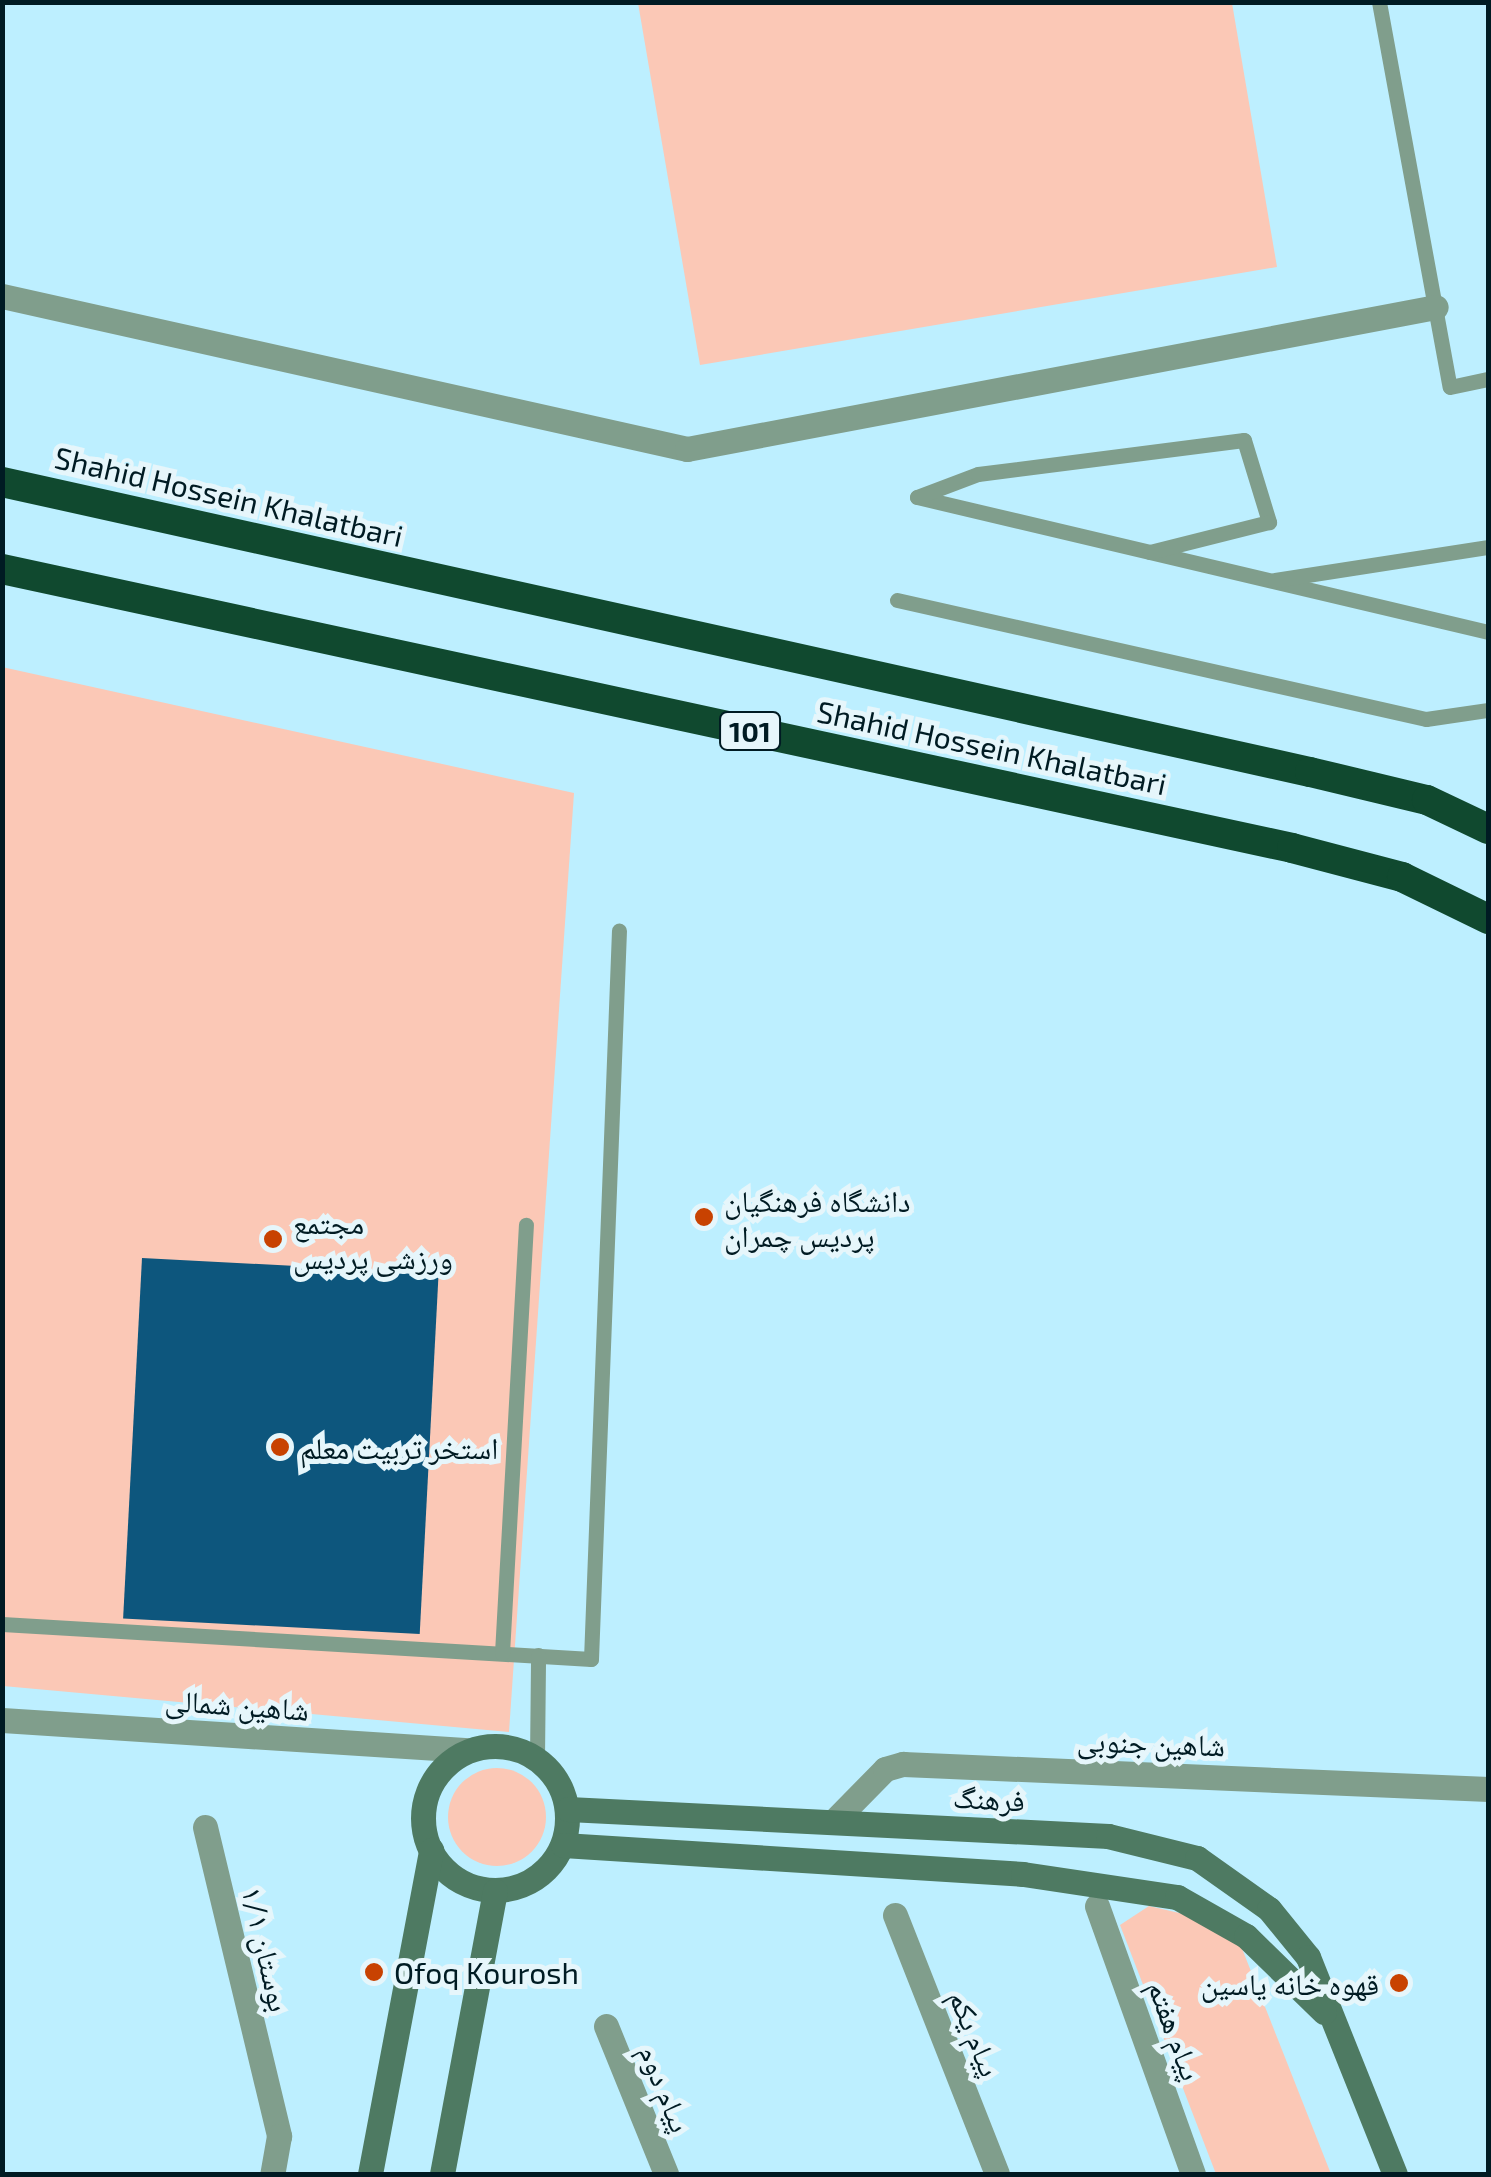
<!DOCTYPE html>
<meta charset="utf-8">
<style>
body{margin:0}
#map{position:relative;width:1491px;height:2177px;overflow:hidden;background:#bdefff;font-family:"Exo 2","Noto Naskh Arabic",sans-serif}
div>[style]{position:absolute}
.green>*{inset:0;background:#fbc8b6}
.round{border-radius:50%}
.building>*{inset:0;background:#0d567d;transform-origin:0 0}
.lane>*{height:15px;margin:-7.5px;padding:0 7.5px;transform-origin:7.5px;border-radius:7.5px;background:#809e8c}
.street>*{height:25px;margin:-12.5px;padding:0 12.5px;transform-origin:12.5px;border-radius:12.5px;background:#809e8c}
.secondary>*{height:25px;margin:-12.5px;padding:0 12.5px;transform-origin:12.5px;border-radius:12.5px;background:#4e7a62}
.secondary>.ring{margin:-12.5px;padding:0;box-sizing:content-box;background:none;border:25px solid #4e7a62;border-radius:50%}
.highway>*{height:30px;margin:-15px;padding:0 15px;transform-origin:15px;border-radius:15px;background:#10492f}
.dots>*{width:28px;height:28px;translate:-50% -50%;box-sizing:border-box;border:5px solid #e6f6fb;border-radius:50%}
span{translate:-50% -50%;white-space:nowrap;text-align:center;line-height:1.15;-webkit-text-stroke:10px #e6f6fb;paint-order:stroke}
.shield-label span{padding:2px 8px;background:#e6f6fb;border:2px solid;border-radius:8px;-webkit-text-stroke-width:0}
.shield-label{font-size:28px;color:#001b23;font-weight:700}
.street-label{font-size:30px;color:#001b23}
.poi-label{font-size:30px;color:#001b23}
.left{translate:0 -50%;text-align:left}
.right{translate:-100% -50%;text-align:right}
.frame{position:absolute;inset:0;border:5px solid #001b23;pointer-events:none}
</style>
<div id="map">
<div class="green">
<div style="clip-path:polygon(638px 3px,1232px 3px,1277px 267px,700px 365px)"></div>
<div style="clip-path:polygon(2px 667px,574px 793px,509px 1732px,3px 1686px)"></div>
<div class="round" style="left:448px;top:1768px;width:98px;height:98px"></div>
<div style="clip-path:polygon(1149px 1906px,1188px 1915px,1241px 1946px,1331px 2174px,1216px 2174px,1120px 1925px)"></div>
</div>
<div class="building">
<div style="left:142px;top:1258px;width:297px;height:361px;rotate:3deg"></div>
</div>
<div class="lane">
<div style="left:1379px;top:2px;width:391px;rotate:79.6deg"></div>
<div style="left:1450px;top:387px;width:39px;rotate:-12deg"></div>
<div style="left:917px;top:497px;width:587px;rotate:13.3deg"></div>
<div style="left:917px;top:497px;width:65px;rotate:-20.7deg"></div>
<div style="left:978px;top:474px;width:268px;rotate:-7.3deg"></div>
<div style="left:1244px;top:440px;width:86px;rotate:73deg"></div>
<div style="left:1269px;top:522px;width:123px;rotate:165.9deg"></div>
<div style="left:1275px;top:580px;width:216px;rotate:-8.8deg"></div>
<div style="left:897px;top:600px;width:542px;rotate:12.68deg"></div>
<div style="left:1426px;top:719px;width:63px;rotate:-8.3deg"></div>
<div style="left:2px;top:1624px;width:590px;rotate:3.4deg"></div>
<div style="left:591px;top:1659px;width:729px;rotate:-87.8deg"></div>
<div style="left:502px;top:1653px;width:429px;rotate:-86.8deg"></div>
<div style="left:537px;top:1758px;width:103px;rotate:-89.4deg"></div>
</div>
<div class="street">
<div style="left:2px;top:296px;width:702px;rotate:12.59deg"></div>
<div style="left:687px;top:449px;width:762px;rotate:-10.74deg"></div>
<div style="left:2px;top:1720px;width:467px;rotate:3.7deg"></div>
<div style="left:833px;top:1822px;width:74px;rotate:-45.5deg"></div>
<div style="left:885px;top:1769px;width:19px;rotate:-16deg"></div>
<div style="left:903px;top:1764px;width:586px;rotate:2.45deg"></div>
<div style="left:205px;top:1827px;width:318px;rotate:76.5deg"></div>
<div style="left:279px;top:2136px;width:39px;rotate:100deg"></div>
<div style="left:1097px;top:1906px;width:285px;rotate:70.3deg"></div>
<div style="left:895px;top:1915px;width:278px;rotate:68.5deg"></div>
<div style="left:606px;top:2026px;width:160px;rotate:67.9deg"></div>
</div>
<div class="secondary">
<div class="ring" style="left:423px;top:1746px;width:119px;height:119px"></div>
<div style="left:568px;top:1809px;width:541px;rotate:2.86deg"></div>
<div style="left:1108px;top:1836px;width:92px;rotate:13.9deg"></div>
<div style="left:1197px;top:1858px;width:88px;rotate:35.3deg"></div>
<div style="left:1269px;top:1909px;width:62px;rotate:50.9deg"></div>
<div style="left:1308px;top:1957px;width:234px;rotate:68.2deg"></div>
<div style="left:563px;top:1845px;width:461px;rotate:3.6deg"></div>
<div style="left:1023px;top:1874px;width:156px;rotate:8.5deg"></div>
<div style="left:1177px;top:1897px;width:79px;rotate:29.5deg"></div>
<div style="left:1246px;top:1936px;width:109px;rotate:44.3deg"></div>
<div style="left:370px;top:2174px;width:330px;rotate:-79.3deg"></div>
<div style="left:442px;top:2174px;width:288px;rotate:-79.4deg"></div>
</div>
<div class="highway">
<div style="left:2px;top:482px;width:1340px;rotate:12.5deg"></div>
<div style="left:1310px;top:772px;width:120px;rotate:13.5deg"></div>
<div style="left:1427px;top:800px;width:68px;rotate:25.4deg"></div>
<div style="left:2px;top:569px;width:1320px;rotate:12.2deg"></div>
<div style="left:1292px;top:848px;width:114px;rotate:14.8deg"></div>
<div style="left:1402px;top:877px;width:96px;rotate:26deg"></div>
</div>
<div class="dots">
<div style="left:704px;top:1217px;background:#c84201"></div>
<div style="left:273px;top:1239px;background:#c84201"></div>
<div style="left:280px;top:1447px;background:#c84201"></div>
<div style="left:374px;top:1972px;background:#c84201"></div>
<div style="left:1399px;top:1983px;background:#c84201"></div>
</div>
<div class="shield-label">
<span style="left:750px;top:731px">101</span>
</div>
<div class="street-label">
<span style="left:229px;top:496px;rotate:13deg">Shahid Hossein Khalatbari</span>
<span style="left:992px;top:747px;rotate:12deg">Shahid Hossein Khalatbari</span>
<span style="left:237px;top:1704px;rotate:4deg">شاهین شمالی</span>
<span style="left:1151px;top:1742px;rotate:2deg">شاهین جنوبی</span>
<span style="left:989px;top:1798px;rotate:3deg">فرهنگ</span>
<span style="left:267px;top:1949px;rotate:77deg">بوستان ۱/۱</span>
<span style="left:1176px;top:2030px;rotate:70deg">پیام هفتم</span>
<span style="left:976px;top:2033px;rotate:68deg">پیام یکم</span>
<span style="left:666px;top:2088px;rotate:68deg">پیام دوم</span>
</div>
<div class="poi-label">
<span class="left" style="left:724px;top:1217px">دانشگاه فرهنگیان<br>پردیس چمران</span>
<span class="left" style="left:293px;top:1239px">مجتمع<br>ورزشی پردیس</span>
<span class="left" style="left:300px;top:1447px">استخر تربیت معلم</span>
<span class="left" style="left:394px;top:1972px">Ofoq Kourosh</span>
<span class="right" style="left:1379px;top:1983px">قهوه خانه یاسین</span>
</div>
<div class="frame"></div>
</div>
